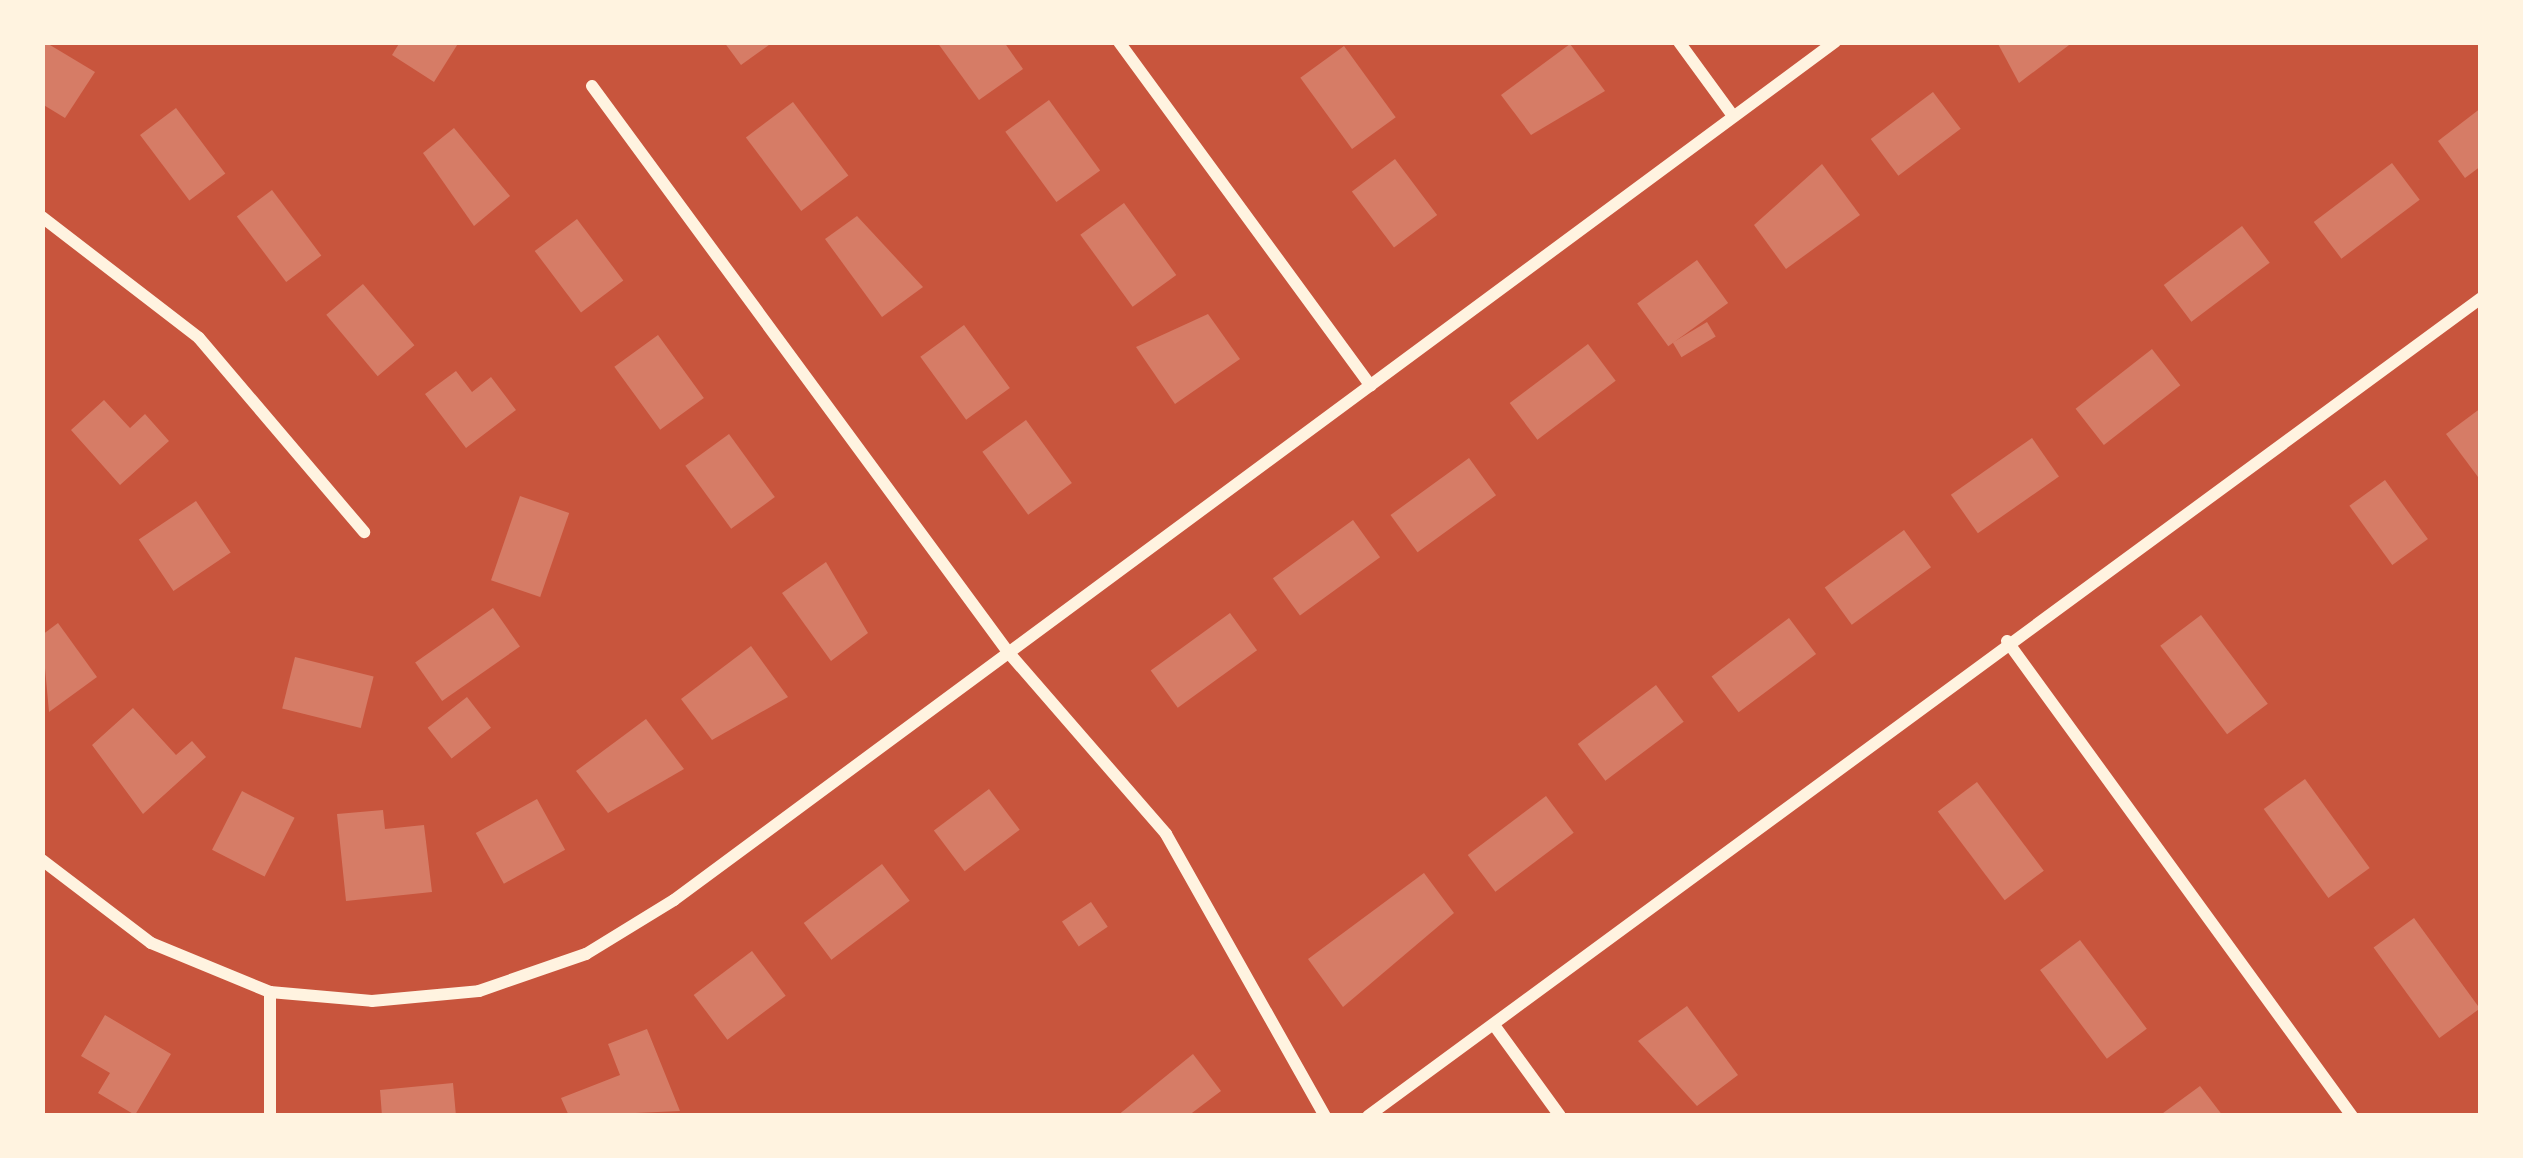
<!DOCTYPE html>
<style>
body{margin:0}
#map{position:relative;width:2523px;height:1158px;overflow:hidden;background:#c8553d;font-family:Commissioner,sans-serif}
div>[style]{position:absolute}
.building>*{inset:0;background:#d67c66;transform-origin:0 0}
.minor>*{height:12px;margin:-6px;padding:0 6px;transform-origin:6px;border-radius:6px;background:#fff3e0}
span{translate:-50% -50%;white-space:nowrap;text-align:center;line-height:1.15;-webkit-text-stroke:12px #fff3e0;paint-order:stroke}
.frame{position:absolute;inset:0;border:45px solid #fff3e0;pointer-events:none}
</style>
<div id="map">
<div class="building">
<div style="clip-path:polygon(45px 42px,95px 72px,65px 118px,42px 104px)"></div>
<div style="clip-path:polygon(400px 42px,459px 42px,434px 82px,392px 55px)"></div>
<div style="clip-path:polygon(724px 42px,773px 42px,741px 65px)"></div>
<div style="clip-path:polygon(937px 42px,1004px 42px,1023px 69px,979px 100px)"></div>
<div style="clip-path:polygon(1997px 42px,2073px 42px,2019px 83px)"></div>
<div style="clip-path:polygon(1570px 44px,1605px 91px,1531px 135px,1501px 95px)"></div>
<div style="left:1344px;top:46px;width:88px;height:54px;rotate:54deg"></div>
<div style="left:1933px;top:92px;width:46px;height:78px;rotate:53deg"></div>
<div style="left:1049px;top:100px;width:87px;height:54px;rotate:54deg"></div>
<div style="left:793px;top:102px;width:92px;height:59px;rotate:53deg"></div>
<div style="left:176px;top:108px;width:82px;height:45px;rotate:53deg"></div>
<div style="clip-path:polygon(2481px 108px,2481px 166px,2465px 178px,2438px 141px)"></div>
<div style="clip-path:polygon(454px 128px,510px 196px,474px 226px,423px 153px)"></div>
<div style="left:1395px;top:159px;width:70px;height:54px;rotate:53deg"></div>
<div style="left:2392px;top:163px;width:46px;height:98px;rotate:53deg"></div>
<div style="clip-path:polygon(1822px 164px,1860px 215px,1786px 269px,1754px 225px)"></div>
<div style="left:272px;top:190px;width:82px;height:44px;rotate:53deg"></div>
<div style="left:1124px;top:203px;width:89px;height:54px;rotate:54deg"></div>
<div style="clip-path:polygon(857px 216px,923px 287px,882px 317px,825px 239px)"></div>
<div style="left:577px;top:219px;width:77px;height:53px;rotate:53deg"></div>
<div style="left:2242px;top:226px;width:46px;height:98px;rotate:53deg"></div>
<div style="left:1697px;top:260px;width:53px;height:74px;rotate:54deg"></div>
<div style="left:363px;top:284px;width:80px;height:48px;rotate:50deg"></div>
<div style="clip-path:polygon(1208px 314px,1240px 359px,1175px 404px,1136px 347px)"></div>
<div style="left:1707px;top:322px;width:17px;height:40px;rotate:59deg"></div>
<div style="left:964px;top:325px;width:78px;height:54px;rotate:54deg"></div>
<div style="left:658px;top:335px;width:78px;height:54px;rotate:54deg"></div>
<div style="left:1588px;top:344px;width:46px;height:98px;rotate:53deg"></div>
<div style="left:2152px;top:349px;width:46px;height:97px;rotate:52deg"></div>
<div style="clip-path:polygon(456px 371px,472px 392px,491px 377px,516px 410px,466px 448px,425px 394px)"></div>
<div style="clip-path:polygon(104px 400px,130px 428px,145px 414px,169px 441px,120px 485px,71px 430px)"></div>
<div style="clip-path:polygon(2481px 408px,2481px 481px,2446px 434px)"></div>
<div style="left:1026px;top:420px;width:78px;height:54px;rotate:54deg"></div>
<div style="left:729px;top:434px;width:78px;height:54px;rotate:54deg"></div>
<div style="left:2032px;top:438px;width:47px;height:99px;rotate:55deg"></div>
<div style="left:1469px;top:458px;width:46px;height:97px;rotate:54deg"></div>
<div style="left:2385px;top:480px;width:73px;height:44px;rotate:54deg"></div>
<div style="left:520px;top:496px;width:52px;height:89px;rotate:19deg"></div>
<div style="left:196px;top:501px;width:62px;height:69px;rotate:56deg"></div>
<div style="left:1353px;top:520px;width:46px;height:99px;rotate:54deg"></div>
<div style="left:1904px;top:530px;width:46px;height:98px;rotate:54deg"></div>
<div style="clip-path:polygon(826px 562px,868px 633px,831px 661px,782px 593px)"></div>
<div style="left:493px;top:608px;width:47px;height:95px;rotate:55deg"></div>
<div style="left:1230px;top:613px;width:46px;height:98px;rotate:54deg"></div>
<div style="left:2201px;top:615px;width:111px;height:51px;rotate:53deg"></div>
<div style="left:1789px;top:618px;width:45px;height:97px;rotate:53deg"></div>
<div style="clip-path:polygon(58px 623px,97px 677px,49px 712px,42px 635px)"></div>
<div style="clip-path:polygon(751px 646px,788px 697px,712px 740px,681px 699px)"></div>
<div style="left:295px;top:657px;width:81px;height:53px;rotate:14deg"></div>
<div style="left:1656px;top:685px;width:46px;height:98px;rotate:53deg"></div>
<div style="left:467px;top:697px;width:39px;height:50px;rotate:52deg"></div>
<div style="clip-path:polygon(133px 708px,176px 755px,192px 741px,206px 757px,143px 814px,92px 745px)"></div>
<div style="clip-path:polygon(646px 719px,684px 769px,608px 813px,576px 771px)"></div>
<div style="left:2305px;top:779px;width:110px;height:51px;rotate:54deg"></div>
<div style="left:1977px;top:782px;width:111px;height:49px;rotate:53deg"></div>
<div style="left:989px;top:789px;width:51px;height:69px;rotate:53deg"></div>
<div style="left:242px;top:791px;width:59px;height:66px;rotate:27deg"></div>
<div style="left:1546px;top:796px;width:46px;height:98px;rotate:53deg"></div>
<div style="left:537px;top:799px;width:58px;height:70px;rotate:61deg"></div>
<div style="clip-path:polygon(383px 810px,385px 829px,424px 825px,432px 892px,346px 901px,337px 814px)"></div>
<div style="left:882px;top:864px;width:46px;height:98px;rotate:53deg"></div>
<div style="clip-path:polygon(1424px 873px,1454px 913px,1343px 1007px,1308px 959px)"></div>
<div style="left:1091px;top:902px;width:30px;height:35px;rotate:56deg"></div>
<div style="left:2414px;top:918px;width:112px;height:50px;rotate:54deg"></div>
<div style="left:2080px;top:940px;width:111px;height:50px;rotate:53deg"></div>
<div style="left:752px;top:951px;width:56px;height:73px;rotate:53deg"></div>
<div style="clip-path:polygon(1687px 1006px,1738px 1075px,1697px 1106px,1638px 1041px)"></div>
<div style="clip-path:polygon(105px 1015px,171px 1054px,135px 1115px,98px 1093px,110px 1073px,81px 1056px)"></div>
<div style="clip-path:polygon(647px 1029px,680px 1111px,569px 1116px,561px 1098px,620px 1075px,608px 1044px)"></div>
<div style="clip-path:polygon(1193px 1054px,1221px 1091px,1188px 1116px,1117px 1116px)"></div>
<div style="clip-path:polygon(453px 1083px,456px 1116px,382px 1116px,380px 1090px)"></div>
<div style="clip-path:polygon(2200px 1086px,2223px 1116px,2159px 1116px)"></div>
</div>
<div class="minor">
<div style="left:1119px;top:42px;width:426px;rotate:53.8deg"></div>
<div style="left:1679px;top:42px;width:92px;rotate:53.9deg"></div>
<div style="left:592px;top:86px;width:702px;rotate:53.68deg"></div>
<div style="left:1008px;top:652px;width:241px;rotate:49deg"></div>
<div style="left:1166px;top:834px;width:324px;rotate:60.6deg"></div>
<div style="left:42px;top:217px;width:198px;rotate:37.6deg"></div>
<div style="left:199px;top:338px;width:255px;rotate:49.6deg"></div>
<div style="left:2007px;top:641px;width:587px;rotate:54.01deg"></div>
<div style="left:42px;top:860px;width:137px;rotate:37.3deg"></div>
<div style="left:151px;top:943px;width:129px;rotate:22.4deg"></div>
<div style="left:270px;top:992px;width:102px;rotate:5deg"></div>
<div style="left:372px;top:1001px;width:107px;rotate:-5.3deg"></div>
<div style="left:479px;top:991px;width:113px;rotate:-19.1deg"></div>
<div style="left:586px;top:954px;width:103px;rotate:-31.5deg"></div>
<div style="left:674px;top:900px;width:1444px;rotate:-36.47deg"></div>
<div style="left:270px;top:992px;width:124px;rotate:90deg"></div>
<div style="left:1494px;top:1025px;width:112px;rotate:54deg"></div>
<div style="left:1368px;top:1116px;width:1381px;rotate:-36.31deg"></div>
</div>
<div class="frame"></div>
</div>
